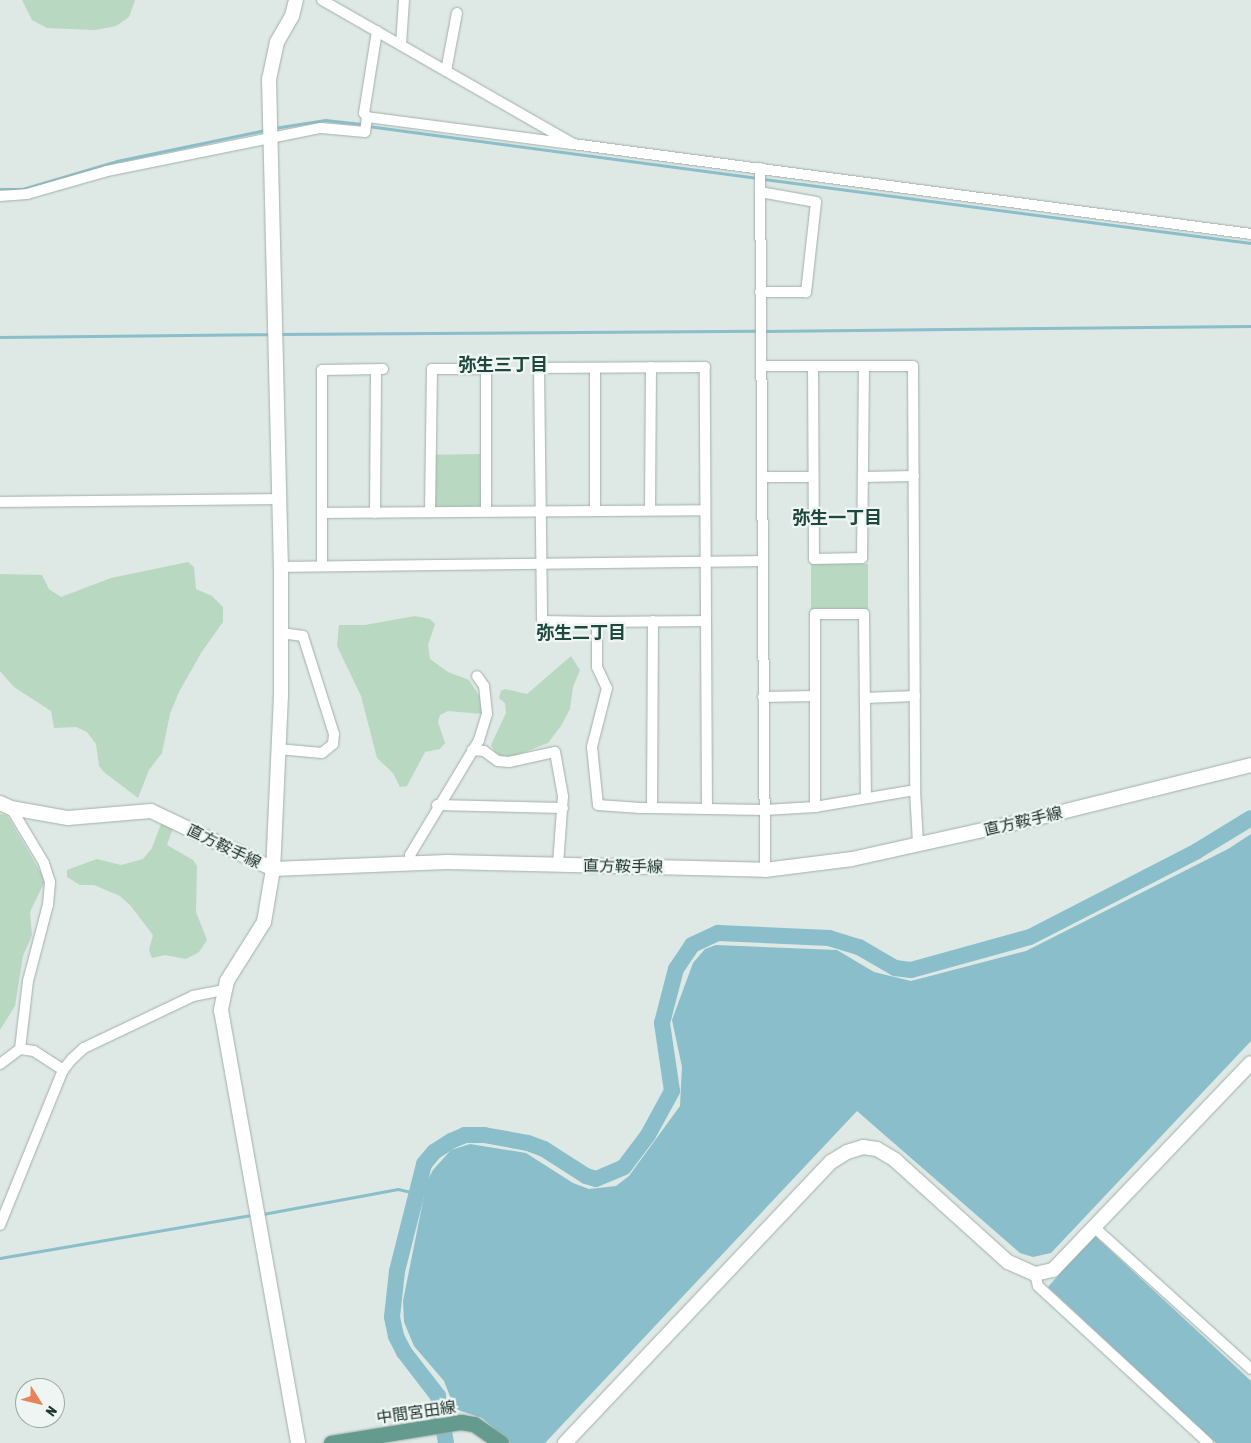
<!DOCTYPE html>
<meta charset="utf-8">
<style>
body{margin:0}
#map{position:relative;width:1251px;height:1443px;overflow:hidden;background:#dee8e4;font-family:"Asap Condensed","Noto Sans JP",sans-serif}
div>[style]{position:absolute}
.green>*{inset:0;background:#b8d8c2;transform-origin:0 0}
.water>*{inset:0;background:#89beca}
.stream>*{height:2.5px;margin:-1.25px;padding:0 1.25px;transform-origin:1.25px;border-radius:1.25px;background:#89beca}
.river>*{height:16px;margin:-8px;padding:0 8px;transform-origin:8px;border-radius:8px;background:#89beca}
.roads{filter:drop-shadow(0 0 1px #a1afab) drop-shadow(0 0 1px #a1afab)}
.street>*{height:10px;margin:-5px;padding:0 5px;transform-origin:5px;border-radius:5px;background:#fff}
.secondary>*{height:14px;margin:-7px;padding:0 7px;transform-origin:7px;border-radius:7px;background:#fff}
.primary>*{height:15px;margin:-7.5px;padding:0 7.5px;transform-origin:7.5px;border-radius:7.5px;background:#659b8f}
span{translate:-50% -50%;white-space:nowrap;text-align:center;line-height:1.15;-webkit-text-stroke:4.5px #eef5f2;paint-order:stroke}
.street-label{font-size:16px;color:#203631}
.neighbourhood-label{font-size:18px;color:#1e473e;font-weight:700}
.north{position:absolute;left:15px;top:1378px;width:50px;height:50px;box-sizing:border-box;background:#eef5f2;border:1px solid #9ca9a5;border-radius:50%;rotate:126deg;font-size:14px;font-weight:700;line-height:20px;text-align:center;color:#203631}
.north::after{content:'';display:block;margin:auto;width:18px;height:22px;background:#e7845c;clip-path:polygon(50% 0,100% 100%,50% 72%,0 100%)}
</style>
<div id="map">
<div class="green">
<div style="clip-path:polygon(22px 0,135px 0,129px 17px,116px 26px,95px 30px,47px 28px,32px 20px)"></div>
<div style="left:480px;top:454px;width:52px;height:45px;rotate:89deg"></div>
<div style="clip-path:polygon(188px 562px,194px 567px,196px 589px,212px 596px,223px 607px,223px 622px,201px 653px,179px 692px,170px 714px,162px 753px,149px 770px,138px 798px,104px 772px,99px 766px,96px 744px,87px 732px,76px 727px,54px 728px,51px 711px,14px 687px,0 671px,0 574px,42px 575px,49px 589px,61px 597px,111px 578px)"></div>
<div style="left:811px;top:564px;width:57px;height:45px"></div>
<div style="clip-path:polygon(415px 616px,430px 619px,435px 624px,428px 645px,430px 659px,448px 672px,469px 680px,481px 699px,483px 714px,448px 711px,440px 715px,438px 722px,445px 743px,440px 749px,425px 752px,407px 786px,400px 787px,393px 773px,377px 758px,361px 696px,337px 646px,339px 625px,365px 625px)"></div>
<div style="clip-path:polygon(571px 656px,580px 670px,573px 687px,570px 709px,561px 726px,548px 743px,505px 760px,498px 757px,491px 745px,506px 713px,505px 703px,499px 698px,501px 691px,505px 689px,527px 694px)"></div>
<div style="clip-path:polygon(0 814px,7px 815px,43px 876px,44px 883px,30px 912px,32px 935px,23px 956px,15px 1006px,0 1030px)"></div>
<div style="clip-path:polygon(162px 821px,174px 825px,167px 845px,193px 860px,197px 866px,196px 912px,207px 940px,199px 952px,186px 959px,165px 955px,152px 958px,149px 950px,153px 935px,130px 905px,120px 896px,94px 885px,80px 885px,67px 877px,67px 870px,97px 859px,121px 865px,143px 859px,152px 848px)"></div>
</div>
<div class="water">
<div style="clip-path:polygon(1251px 834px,1251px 1041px,1051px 1253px,1033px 1257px,1020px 1253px,857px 1111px,545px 1443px,511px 1443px,482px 1418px,455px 1409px,444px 1381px,414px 1346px,404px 1322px,403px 1301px,427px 1181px,433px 1170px,451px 1150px,470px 1144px,526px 1153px,573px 1183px,589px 1189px,616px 1186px,629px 1176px,680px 1106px,682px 1067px,672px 1020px,693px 963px,705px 949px,716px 945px,837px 950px,874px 972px,911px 981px,1026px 951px,1228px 849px)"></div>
<div style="clip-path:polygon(1094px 1235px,1251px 1381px,1251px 1443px,1216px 1443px,1048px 1287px)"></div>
</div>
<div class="stream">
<div style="left:368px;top:126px;width:393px;rotate:7.6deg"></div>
<div style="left:274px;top:128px;width:52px;rotate:-8.9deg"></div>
<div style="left:325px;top:120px;width:37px;rotate:6deg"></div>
<div style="left:764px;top:179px;width:491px;rotate:7.5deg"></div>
<div style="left:0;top:189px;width:23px"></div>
<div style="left:23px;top:189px;width:98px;rotate:-16.6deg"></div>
<div style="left:117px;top:161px;width:152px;rotate:-11.8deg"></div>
<div style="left:764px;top:331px;width:487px;rotate:-0.6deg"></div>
<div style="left:279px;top:334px;width:479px;rotate:-0.4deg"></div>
<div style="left:0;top:337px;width:271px;rotate:-0.6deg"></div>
<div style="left:263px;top:1214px;width:137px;rotate:-10.5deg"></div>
<div style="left:398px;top:1189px;width:18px;rotate:13deg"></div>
<div style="left:0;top:1258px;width:256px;rotate:-9.7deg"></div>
</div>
<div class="river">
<div style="left:446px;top:1443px;width:48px;rotate:-99.7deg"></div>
<div style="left:438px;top:1396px;width:56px;rotate:-127.7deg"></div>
<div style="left:404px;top:1352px;width:18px;rotate:-117deg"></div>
<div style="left:396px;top:1336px;width:19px;rotate:-102deg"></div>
<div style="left:392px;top:1317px;width:46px;rotate:-83.8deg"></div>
<div style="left:397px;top:1271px;width:110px;rotate:-75.8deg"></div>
<div style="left:424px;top:1164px;width:16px;rotate:-50deg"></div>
<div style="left:434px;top:1152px;width:20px;rotate:-33deg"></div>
<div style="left:451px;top:1141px;width:15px;rotate:-23deg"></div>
<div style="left:465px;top:1135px;width:19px"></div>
<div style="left:484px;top:1135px;width:45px;rotate:10.3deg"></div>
<div style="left:528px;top:1143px;width:17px;rotate:21deg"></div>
<div style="left:544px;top:1149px;width:50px;rotate:32.7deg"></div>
<div style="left:586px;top:1176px;width:10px;rotate:17deg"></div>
<div style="left:596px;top:1179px;width:30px;rotate:-23deg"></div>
<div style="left:624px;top:1167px;width:40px;rotate:-53deg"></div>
<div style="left:648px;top:1135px;width:50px;rotate:-61.4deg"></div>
<div style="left:672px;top:1091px;width:69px;rotate:-98.4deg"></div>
<div style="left:662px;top:1023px;width:56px;rotate:-75.5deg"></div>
<div style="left:676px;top:969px;width:29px;rotate:-56deg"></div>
<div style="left:692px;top:945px;width:29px;rotate:-25deg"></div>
<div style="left:718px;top:933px;width:111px;rotate:2.6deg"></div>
<div style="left:829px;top:938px;width:31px;rotate:17deg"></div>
<div style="left:859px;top:947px;width:42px;rotate:30.3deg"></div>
<div style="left:895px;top:968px;width:16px;rotate:7deg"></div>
<div style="left:911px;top:970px;width:123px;rotate:-15.5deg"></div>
<div style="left:1030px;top:937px;width:188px;rotate:-27.2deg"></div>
<div style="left:1197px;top:851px;width:63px;rotate:-31.4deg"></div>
</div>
<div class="roads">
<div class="street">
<div style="left:322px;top:0;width:289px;rotate:29.8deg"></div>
<div style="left:573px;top:144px;width:684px;rotate:7.56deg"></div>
<div style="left:401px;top:45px;width:45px;rotate:-86.2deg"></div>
<div style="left:446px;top:71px;width:59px;rotate:-79.3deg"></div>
<div style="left:367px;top:117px;width:207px;rotate:7.5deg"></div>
<div style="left:760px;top:168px;width:702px;rotate:89.59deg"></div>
<div style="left:760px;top:192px;width:57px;rotate:10.1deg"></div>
<div style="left:816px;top:202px;width:91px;rotate:96.3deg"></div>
<div style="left:806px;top:292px;width:46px;rotate:180deg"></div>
<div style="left:0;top:196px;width:27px;rotate:-4deg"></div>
<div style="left:27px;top:194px;width:83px;rotate:-16deg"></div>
<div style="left:107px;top:171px;width:218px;rotate:-11.4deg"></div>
<div style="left:321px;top:128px;width:44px;rotate:5.2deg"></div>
<div style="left:365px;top:132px;width:15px;rotate:-82deg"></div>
<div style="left:367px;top:117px;width:5px;rotate:-127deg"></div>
<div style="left:364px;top:113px;width:83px;rotate:-81deg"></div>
<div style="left:761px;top:366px;width:152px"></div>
<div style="left:913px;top:366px;width:424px;rotate:89.7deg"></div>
<div style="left:915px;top:790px;width:54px;rotate:86.8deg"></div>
<div style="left:813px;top:366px;width:193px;rotate:89.7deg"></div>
<div style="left:814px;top:559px;width:48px;rotate:-1.2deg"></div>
<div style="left:862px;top:558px;width:192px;rotate:-89.4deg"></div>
<div style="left:595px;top:368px;width:143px;rotate:90deg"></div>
<div style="left:762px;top:477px;width:51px"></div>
<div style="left:863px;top:477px;width:51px;rotate:-1.1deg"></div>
<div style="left:1px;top:502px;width:279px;rotate:-0.6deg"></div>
<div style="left:650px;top:510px;width:143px;rotate:-89.6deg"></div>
<div style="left:430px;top:512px;width:143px;rotate:-89.2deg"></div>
<div style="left:432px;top:369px;width:54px"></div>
<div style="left:486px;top:369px;width:142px;rotate:90deg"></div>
<div style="left:322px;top:513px;width:383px;rotate:-0.4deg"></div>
<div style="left:375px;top:513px;width:143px;rotate:-89.6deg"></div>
<div style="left:322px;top:566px;width:196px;rotate:-90deg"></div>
<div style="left:322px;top:370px;width:61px;rotate:-0.9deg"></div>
<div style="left:281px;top:567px;width:482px;rotate:-0.7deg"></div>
<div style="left:597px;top:622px;width:109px;rotate:-0.5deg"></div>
<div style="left:763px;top:697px;width:52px;rotate:-1.1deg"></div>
<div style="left:865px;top:698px;width:50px;rotate:-2.3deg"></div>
<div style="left:278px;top:749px;width:44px;rotate:5.2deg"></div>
<div style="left:322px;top:753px;width:14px;rotate:-39deg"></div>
<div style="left:333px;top:744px;width:10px;rotate:-84deg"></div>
<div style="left:334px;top:734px;width:103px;rotate:-107.6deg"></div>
<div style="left:303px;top:636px;width:22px;rotate:-172deg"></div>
<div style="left:472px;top:750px;width:12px;rotate:5deg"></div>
<div style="left:484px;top:751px;width:17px;rotate:36deg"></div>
<div style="left:498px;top:761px;width:11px;rotate:5deg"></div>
<div style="left:509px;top:762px;width:47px;rotate:-12.3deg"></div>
<div style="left:555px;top:752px;width:45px;rotate:79.7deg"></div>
<div style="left:563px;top:796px;width:68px;rotate:94.2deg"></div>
<div style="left:437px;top:805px;width:126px;rotate:1.4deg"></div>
<div style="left:815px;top:807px;width:193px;rotate:-90deg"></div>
<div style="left:815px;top:614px;width:49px"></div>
<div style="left:864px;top:614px;width:184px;rotate:89.4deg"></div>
<div style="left:652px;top:808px;width:187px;rotate:-89.7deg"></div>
<div style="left:707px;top:809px;width:442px;rotate:-90.3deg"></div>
<div style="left:705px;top:367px;width:166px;rotate:179.7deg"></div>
<div style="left:539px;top:368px;width:253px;rotate:89.3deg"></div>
<div style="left:542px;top:621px;width:55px;rotate:1deg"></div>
<div style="left:597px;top:622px;width:45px;rotate:90deg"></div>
<div style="left:597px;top:667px;width:23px;rotate:65deg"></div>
<div style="left:607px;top:688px;width:61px;rotate:104.3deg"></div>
<div style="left:592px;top:747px;width:58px;rotate:84.1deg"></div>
<div style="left:598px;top:805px;width:42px;rotate:4.1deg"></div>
<div style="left:640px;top:808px;width:12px"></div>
<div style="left:652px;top:808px;width:55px;rotate:1deg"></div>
<div style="left:707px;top:809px;width:58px;rotate:1deg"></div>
<div style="left:765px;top:810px;width:50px;rotate:-3.4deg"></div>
<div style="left:815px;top:807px;width:101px;rotate:-9.6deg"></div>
<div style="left:412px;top:864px;width:9px;rotate:-103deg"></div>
<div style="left:410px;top:855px;width:134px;rotate:-59deg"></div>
<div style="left:479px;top:740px;width:27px;rotate:-73deg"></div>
<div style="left:487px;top:714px;width:28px;rotate:-96deg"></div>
<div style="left:484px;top:686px;width:12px;rotate:-125deg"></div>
<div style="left:20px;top:1049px;width:14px;rotate:8deg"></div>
<div style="left:34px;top:1051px;width:35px;rotate:33deg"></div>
<div style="left:0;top:1064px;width:25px;rotate:-37deg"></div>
<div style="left:20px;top:1049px;width:68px;rotate:-83.3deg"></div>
<div style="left:28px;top:981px;width:79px;rotate:-75.3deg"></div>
<div style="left:48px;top:905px;width:23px;rotate:-85deg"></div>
<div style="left:50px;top:882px;width:20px;rotate:-108deg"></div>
<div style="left:44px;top:863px;width:64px;rotate:-121deg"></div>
<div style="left:0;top:1225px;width:167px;rotate:-67.9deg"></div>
<div style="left:63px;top:1070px;width:14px;rotate:-51deg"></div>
<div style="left:72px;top:1059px;width:16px;rotate:-43deg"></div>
<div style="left:84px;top:1048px;width:121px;rotate:-25.5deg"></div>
<div style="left:193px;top:996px;width:32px;rotate:-11deg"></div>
<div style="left:1095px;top:1228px;width:210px;rotate:42.1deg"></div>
<div style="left:1035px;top:1274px;width:12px;rotate:76deg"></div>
<div style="left:1038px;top:1286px;width:231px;rotate:42.7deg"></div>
</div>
<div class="secondary">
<div style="left:296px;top:0;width:16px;rotate:104deg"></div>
<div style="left:292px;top:16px;width:30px;rotate:120deg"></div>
<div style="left:277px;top:42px;width:38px;rotate:102deg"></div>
<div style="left:269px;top:79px;width:488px;rotate:88.6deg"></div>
<div style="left:281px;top:567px;width:128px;rotate:90deg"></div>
<div style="left:281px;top:695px;width:174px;rotate:92.6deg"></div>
<div style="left:273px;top:869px;width:54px;rotate:99.6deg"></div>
<div style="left:264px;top:922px;width:70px;rotate:122.1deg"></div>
<div style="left:227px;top:981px;width:30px;rotate:102deg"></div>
<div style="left:221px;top:1010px;width:440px;rotate:79.9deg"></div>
<div style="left:0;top:803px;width:12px;rotate:24deg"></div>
<div style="left:11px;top:808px;width:58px;rotate:10deg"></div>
<div style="left:68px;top:818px;width:83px;rotate:-4.8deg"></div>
<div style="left:151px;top:811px;width:135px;rotate:25.4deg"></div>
<div style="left:273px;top:869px;width:174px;rotate:-2.3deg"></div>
<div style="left:447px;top:862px;width:318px;rotate:1.4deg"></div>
<div style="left:765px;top:870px;width:88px;rotate:-7.2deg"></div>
<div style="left:852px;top:859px;width:189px;rotate:-12.5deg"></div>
<div style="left:1037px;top:818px;width:220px;rotate:-13.9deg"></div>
<div style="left:565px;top:1443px;width:387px;rotate:-46.6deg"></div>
<div style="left:831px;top:1162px;width:19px;rotate:-32deg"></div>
<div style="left:847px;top:1152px;width:17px;rotate:-17deg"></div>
<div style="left:863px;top:1147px;width:14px;rotate:8deg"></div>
<div style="left:877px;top:1149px;width:21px;rotate:31deg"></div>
<div style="left:895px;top:1160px;width:152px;rotate:42.1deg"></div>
<div style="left:1008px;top:1262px;width:30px;rotate:24deg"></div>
<div style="left:1035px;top:1274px;width:18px;rotate:-13deg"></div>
<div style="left:1053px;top:1270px;width:286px;rotate:-46.3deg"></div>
</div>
<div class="primary">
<div style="left:331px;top:1443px;width:132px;rotate:-9.2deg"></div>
<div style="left:461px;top:1422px;width:13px;rotate:9deg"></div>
<div style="left:474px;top:1424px;width:33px;rotate:35deg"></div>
</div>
</div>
<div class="street-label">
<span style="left:1023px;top:821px;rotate:-13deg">直方鞍手線</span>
<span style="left:224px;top:846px;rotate:26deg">直方鞍手線</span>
<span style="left:623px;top:866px;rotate:1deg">直方鞍手線</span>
<span style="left:416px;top:1412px;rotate:-8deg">中間宮田線</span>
</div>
<div class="neighbourhood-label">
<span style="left:503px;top:365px">弥生三丁目</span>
<span style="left:837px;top:518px">弥生一丁目</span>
<span style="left:581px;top:633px">弥生二丁目</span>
</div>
<div class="north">N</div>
</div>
